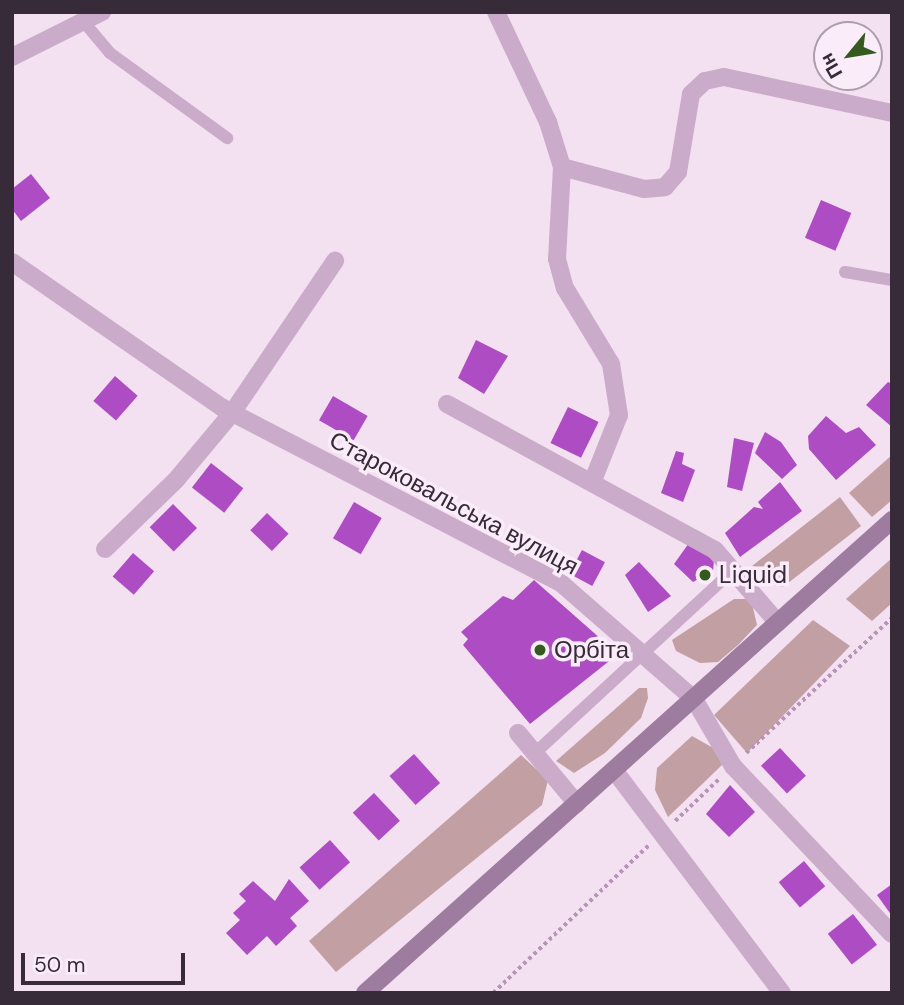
<!DOCTYPE html>
<meta charset="utf-8">
<style>
body{margin:0}
#map{position:relative;width:904px;height:1005px;overflow:hidden;background:#f3e0f1;font-family:"DM Sans",sans-serif}
div>[style]{position:absolute}
.green>*{inset:0;background:#c29fa2}
.building>*{inset:0;background:#ae4cc4;transform-origin:0 0}
.path>*{height:3.5px;margin-top:-1.75px;transform-origin:0;background:repeating-linear-gradient(90deg,#b795b7 0 3.5px,transparent 0 7px)}
.lane>*{height:12px;margin:-6px;padding:0 6px;transform-origin:6px;border-radius:6px;background:#cbabca}
.street>*{height:18px;margin:-9px;padding:0 9px;transform-origin:9px;border-radius:9px;background:#cbabca}
.secondary>*{height:18px;margin:-9px;padding:0 9px;transform-origin:9px;border-radius:9px;background:#9d7c9f}
.dots>*{width:19px;height:19px;translate:-50% -50%;box-sizing:border-box;border:4px solid #faecf9;border-radius:50%}
span{translate:-50% -50%;white-space:nowrap;text-align:center;line-height:1.15;-webkit-text-stroke:7px #faecf9;paint-order:stroke}
.street-label{font-size:24px;color:#372a39}
.poi-label{font-size:24px;color:#372a39}
.left{translate:0 -50%;text-align:left}
.frame{position:absolute;inset:0;border:14px solid #372a39;pointer-events:none}
.north{position:absolute;left:813px;top:21px;width:70px;height:70px;box-sizing:border-box;background:#faecf9;border:2px solid #ac9eac;border-radius:50%;rotate:240deg;font-size:19px;font-weight:700;line-height:28px;text-align:center;color:#372a39}
.north::after{content:'';display:block;margin:auto;width:24px;height:32px;background:#355a20;clip-path:polygon(50% 0,100% 100%,50% 72%,0 100%)}
.scale{position:absolute;left:21px;top:953px;width:164px;height:32px;box-sizing:border-box;border:4px solid #372a39;border-top:0;padding-left:9px;font-size:21px;line-height:24px;white-space:nowrap;color:#372a39;-webkit-text-stroke:5px #faecf9;paint-order:stroke}
</style>
<div id="map">
<div class="green">
<div style="clip-path:polygon(892px 455px,892px 500px,872px 517px,849px 493px)"></div>
<div style="clip-path:polygon(840px 497px,861px 526px,783px 587px,764px 583px,752px 566px)"></div>
<div style="clip-path:polygon(892px 558px,892px 603px,872px 621px,846px 599px)"></div>
<div style="clip-path:polygon(734px 599px,751px 599px,757px 625px,738px 645px,718px 662px,700px 663px,676px 651px,672px 640px)"></div>
<div style="clip-path:polygon(813px 620px,850px 646px,747px 753px,714px 715px)"></div>
<div style="clip-path:polygon(639px 688px,647px 688px,648px 698px,641px 718px,605px 753px,574px 773px,556px 761px)"></div>
<div style="clip-path:polygon(692px 736px,715px 749px,722px 765px,668px 817px,655px 790px,657px 768px)"></div>
<div style="clip-path:polygon(521px 755px,548px 780px,542px 805px,336px 972px,309px 941px)"></div>
</div>
<div class="building">
<div style="clip-path:polygon(31px 174px,50px 198px,21px 221px,12px 209px,12px 189px)"></div>
<div style="left:821px;top:200px;width:33px;height:41px;rotate:23deg"></div>
<div style="clip-path:polygon(476px 340px,508px 356px,484px 394px,458px 378px)"></div>
<div style="left:115px;top:376px;width:30px;height:33px;rotate:41deg"></div>
<div style="clip-path:polygon(888px 382px,892px 384px,892px 427px,866px 405px)"></div>
<div style="left:333px;top:396px;width:40px;height:28px;rotate:30deg"></div>
<div style="left:568px;top:407px;width:34px;height:40px;rotate:26deg"></div>
<div style="clip-path:polygon(826px 416px,846px 433px,859px 427px,876px 445px,836px 480px,809px 449px,808px 436px)"></div>
<div style="clip-path:polygon(765px 432px,781px 442px,797px 465px,782px 479px,755px 453px)"></div>
<div style="clip-path:polygon(734px 438px,754px 443px,742px 491px,727px 487px)"></div>
<div style="clip-path:polygon(676px 451px,684px 453px,682px 464px,695px 470px,683px 502px,661px 493px)"></div>
<div style="left:211px;top:463px;width:41px;height:31px;rotate:38deg"></div>
<div style="clip-path:polygon(780px 482px,802px 511px,740px 557px,725px 533px,754px 507px,763px 509px,758px 502px)"></div>
<div style="left:354px;top:502px;width:32px;height:42px;rotate:30deg"></div>
<div style="left:173px;top:504px;width:34px;height:33px;rotate:45deg"></div>
<div style="left:267px;top:513px;width:30px;height:24px;rotate:44deg"></div>
<div style="clip-path:polygon(689px 543px,714px 560px,713px 571px,693px 582px,674px 564px)"></div>
<div style="left:582px;top:550px;width:26px;height:27px;rotate:28deg"></div>
<div style="left:133px;top:553px;width:28px;height:31px;rotate:41deg"></div>
<div style="clip-path:polygon(639px 562px,671px 596px,648px 612px,625px 575px)"></div>
<div style="clip-path:polygon(534px 580px,618px 654px,530px 724px,463px 645px,468px 639px,461px 632px,503px 596px,513px 600px)"></div>
<div style="left:780px;top:748px;width:38px;height:26px;rotate:47deg"></div>
<div style="left:414px;top:754px;width:39px;height:33px;rotate:48deg"></div>
<div style="clip-path:polygon(730px 785px,755px 812px,729px 837px,706px 814px)"></div>
<div style="left:374px;top:793px;width:38px;height:29px;rotate:47deg"></div>
<div style="left:330px;top:840px;width:30px;height:41px;rotate:48deg"></div>
<div style="left:804px;top:861px;width:33px;height:33px;rotate:50deg"></div>
<div style="clip-path:polygon(289px 879px,309px 901px,290px 918px,297px 926px,276px 946px,267px 936px,247px 955px,226px 933px,240px 920px,233px 913px,246px 901px,239px 894px,253px 881px,275px 901px)"></div>
<div style="clip-path:polygon(892px 884px,892px 916px,877px 895px)"></div>
<div style="left:853px;top:914px;width:39px;height:32px;rotate:52deg"></div>
</div>
<div class="path">
<div style="left:746px;top:753px;width:199px;rotate:-42.8deg"></div>
<div style="left:675px;top:821px;width:62px;rotate:-43.7deg"></div>
<div style="left:493px;top:993px;width:215px;rotate:-43.5deg"></div>
</div>
<div class="lane">
<div style="left:83px;top:21px;width:42px;rotate:49.8deg"></div>
<div style="left:110px;top:53px;width:145px;rotate:36deg"></div>
<div style="left:845px;top:272px;width:48px;rotate:9.7deg"></div>
<div style="left:535px;top:753px;width:270px;rotate:-42.7deg"></div>
</div>
<div class="street">
<div style="left:496px;top:12px;width:122px;rotate:64.7deg"></div>
<div style="left:548px;top:122px;width:47px;rotate:72.7deg"></div>
<div style="left:562px;top:167px;width:92px;rotate:93.1deg"></div>
<div style="left:557px;top:259px;width:30px;rotate:75deg"></div>
<div style="left:565px;top:288px;width:89px;rotate:58.8deg"></div>
<div style="left:611px;top:364px;width:52px;rotate:81.1deg"></div>
<div style="left:619px;top:415px;width:73px;rotate:111.7deg"></div>
<div style="left:12px;top:57px;width:101px;rotate:-26.6deg"></div>
<div style="left:562px;top:167px;width:85px;rotate:15deg"></div>
<div style="left:644px;top:189px;width:21px;rotate:-5deg"></div>
<div style="left:665px;top:187px;width:20px;rotate:-49deg"></div>
<div style="left:678px;top:172px;width:79px;rotate:-80.5deg"></div>
<div style="left:691px;top:94px;width:19px;rotate:-43deg"></div>
<div style="left:705px;top:81px;width:19px;rotate:-12deg"></div>
<div style="left:724px;top:77px;width:172px;rotate:12.1deg"></div>
<div style="left:12px;top:262px;width:257px;rotate:34.7deg"></div>
<div style="left:223px;top:408px;width:382px;rotate:27.4deg"></div>
<div style="left:562px;top:584px;width:175px;rotate:41.1deg"></div>
<div style="left:694px;top:699px;width:78px;rotate:59.8deg"></div>
<div style="left:733px;top:766px;width:231px;rotate:46.6deg"></div>
<div style="left:447px;top:404px;width:305px;rotate:28.6deg"></div>
<div style="left:715px;top:550px;width:96px;rotate:49.2deg"></div>
<div style="left:105px;top:549px;width:99px;rotate:-44.2deg"></div>
<div style="left:176px;top:480px;width:87px;rotate:-50.1deg"></div>
<div style="left:232px;top:413px;width:184px;rotate:-55.9deg"></div>
<div style="left:518px;top:733px;width:92px;rotate:50.3deg"></div>
<div style="left:614px;top:770px;width:279px;rotate:53deg"></div>
</div>
<div class="secondary">
<div style="left:365px;top:993px;width:708px;rotate:-41.91deg"></div>
</div>
<div class="dots">
<div style="left:705px;top:575px;background:#355a20"></div>
<div style="left:540px;top:650px;background:#355a20"></div>
</div>
<div class="street-label">
<span style="left:454px;top:503px;rotate:28deg">Староковальська вулиця</span>
</div>
<div class="poi-label">
<span class="left" style="left:719px;top:575px">Liquid</span>
<span class="left" style="left:554px;top:650px">Орбіта</span>
</div>
<div class="frame"></div>
<div class="north">Пн</div>
<div class="scale">50 m</div>
</div>
